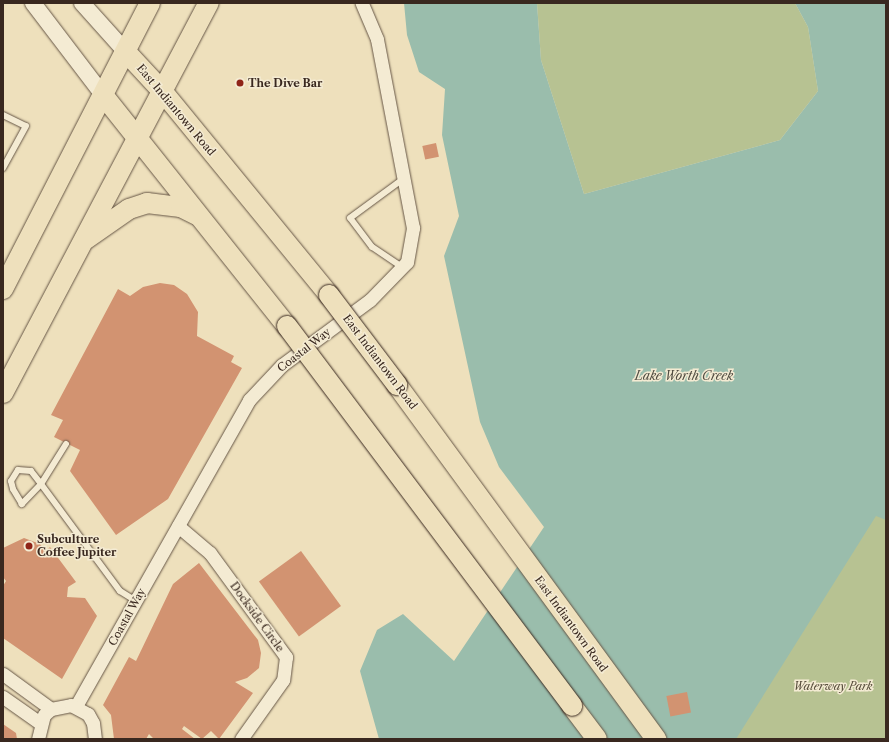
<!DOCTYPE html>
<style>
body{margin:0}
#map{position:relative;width:889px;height:742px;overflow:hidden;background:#eee0bc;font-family:"Libre Caslon Text",serif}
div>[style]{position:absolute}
.green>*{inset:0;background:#b7c292}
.water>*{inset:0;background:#9abdac}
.building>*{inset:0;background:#d29371;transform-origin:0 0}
.roads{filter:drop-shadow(0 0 1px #665646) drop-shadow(0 0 1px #665646)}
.service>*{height:6px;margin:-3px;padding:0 3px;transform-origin:3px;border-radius:3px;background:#f4ebd3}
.minor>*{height:13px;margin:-6.5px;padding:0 6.5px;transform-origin:6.5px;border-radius:6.5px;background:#f4ebd3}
.tertiary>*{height:16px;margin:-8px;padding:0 8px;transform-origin:8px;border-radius:8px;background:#f4ebd3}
.primary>*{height:20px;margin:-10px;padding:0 10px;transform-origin:10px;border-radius:10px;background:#eee0bc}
.bridges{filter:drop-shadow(0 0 1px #39281f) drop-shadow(0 0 1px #39281f)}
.primary-bridge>*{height:20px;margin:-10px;padding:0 10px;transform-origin:10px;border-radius:10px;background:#eee0bc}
.dots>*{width:11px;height:11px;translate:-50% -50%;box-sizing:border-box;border:2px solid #f4ebd3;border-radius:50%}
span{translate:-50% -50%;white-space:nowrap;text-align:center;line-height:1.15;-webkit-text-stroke:3px #f4ebd3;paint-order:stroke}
.poi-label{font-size:11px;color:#39281f;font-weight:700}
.left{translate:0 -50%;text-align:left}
.street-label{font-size:11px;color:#39281f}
.park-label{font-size:11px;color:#584e3c;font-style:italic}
.water-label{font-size:12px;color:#514d42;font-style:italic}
.frame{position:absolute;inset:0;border:4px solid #39281f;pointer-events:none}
</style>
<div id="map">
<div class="green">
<div style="clip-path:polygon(537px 3px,795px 3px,808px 27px,818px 91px,780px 140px,584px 194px,541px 60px)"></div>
<div style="clip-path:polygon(886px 486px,886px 739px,733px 739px)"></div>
</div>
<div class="water">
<div style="clip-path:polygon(404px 3px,537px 3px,541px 60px,584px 194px,780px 140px,818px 91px,808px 27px,795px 3px,886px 3px,886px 520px,876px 516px,736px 739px,379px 739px,360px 671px,377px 630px,403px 614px,454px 661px,544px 527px,499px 467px,480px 422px,444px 256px,459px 216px,442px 135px,445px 89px,419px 72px,407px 35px)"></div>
</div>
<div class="building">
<div style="left:436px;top:143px;width:14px;height:14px;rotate:78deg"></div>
<div style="clip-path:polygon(160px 283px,174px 285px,187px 294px,198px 312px,197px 336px,234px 356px,231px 362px,242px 368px,168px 499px,116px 535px,70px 471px,80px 450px,54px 437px,63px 420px,51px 415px,118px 289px,130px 296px,143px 287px)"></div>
<div style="clip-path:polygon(24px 538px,40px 544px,46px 551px,50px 547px,76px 582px,68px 587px,67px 597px,85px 598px,97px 616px,62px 679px,3px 638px,3px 586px,6px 581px,3px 577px,3px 548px)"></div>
<div style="left:301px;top:551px;width:68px;height:52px;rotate:54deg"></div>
<div style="clip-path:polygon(199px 563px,258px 640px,261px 653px,259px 668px,247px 678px,235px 682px,253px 693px,219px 739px,211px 731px,202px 739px,184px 726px,182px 729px,195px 739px,154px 739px,149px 734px,146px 739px,114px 739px,111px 715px,103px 705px,129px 657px,136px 661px,173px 584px)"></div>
<div style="left:687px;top:692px;width:21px;height:21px;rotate:79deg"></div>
<div style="clip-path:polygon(3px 724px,16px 733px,17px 739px,3px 739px)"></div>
</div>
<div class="roads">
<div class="service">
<div style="left:3px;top:115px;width:25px;rotate:26deg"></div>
<div style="left:26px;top:126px;width:48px;rotate:118.7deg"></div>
<div style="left:402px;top:267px;width:36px;rotate:-146deg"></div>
<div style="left:372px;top:247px;width:36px;rotate:-127deg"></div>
<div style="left:350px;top:218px;width:66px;rotate:-36.3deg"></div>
<div style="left:66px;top:444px;width:47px;rotate:122deg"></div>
<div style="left:41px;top:484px;width:28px;rotate:134deg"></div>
<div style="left:22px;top:504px;width:17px;rotate:-121deg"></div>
<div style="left:13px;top:489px;width:8px;rotate:-104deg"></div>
<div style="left:11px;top:481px;width:13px;rotate:-58deg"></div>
<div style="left:18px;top:470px;width:13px;rotate:4deg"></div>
<div style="left:31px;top:471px;width:16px;rotate:52deg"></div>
<div style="left:41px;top:484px;width:133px;rotate:53.6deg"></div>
<div style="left:120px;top:591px;width:19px;rotate:32deg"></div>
</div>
<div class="minor">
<div style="left:178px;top:526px;width:42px;rotate:40.2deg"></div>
<div style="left:210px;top:553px;width:129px;rotate:53.8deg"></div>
<div style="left:286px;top:657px;width:23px;rotate:97deg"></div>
<div style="left:283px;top:680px;width:72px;rotate:125.4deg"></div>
<div style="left:3px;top:674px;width:59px;rotate:36.1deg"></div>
<div style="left:3px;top:697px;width:45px;rotate:35.1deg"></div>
<div style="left:76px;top:706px;width:352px;rotate:-60.5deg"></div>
<div style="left:249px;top:400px;width:48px;rotate:-46.7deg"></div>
<div style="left:282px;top:365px;width:109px;rotate:-36.5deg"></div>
<div style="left:370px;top:300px;width:53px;rotate:-45.8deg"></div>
<div style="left:407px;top:262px;width:35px;rotate:-80deg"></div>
<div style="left:413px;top:228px;width:192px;rotate:-100.8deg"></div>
<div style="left:377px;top:39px;width:39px;rotate:-113deg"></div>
<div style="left:38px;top:739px;width:25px;rotate:-76deg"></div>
<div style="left:44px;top:715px;width:9px;rotate:-41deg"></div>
<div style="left:51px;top:709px;width:20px;rotate:-11deg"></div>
<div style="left:71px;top:705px;width:19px;rotate:28deg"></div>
<div style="left:88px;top:714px;width:10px;rotate:61deg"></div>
<div style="left:93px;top:723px;width:16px;rotate:83deg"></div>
</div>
<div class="tertiary">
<div style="left:33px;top:3px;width:116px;rotate:52.7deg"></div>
<div style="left:82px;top:3px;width:66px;rotate:48.1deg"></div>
</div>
<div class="primary">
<div style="left:126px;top:52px;width:54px;rotate:47.2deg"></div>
<div style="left:163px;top:92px;width:262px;rotate:50.7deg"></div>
<div style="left:103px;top:95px;width:295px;rotate:51.5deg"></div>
<div style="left:86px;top:239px;width:52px;rotate:-34.9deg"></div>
<div style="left:129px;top:209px;width:19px;rotate:-18deg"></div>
<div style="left:147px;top:203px;width:34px;rotate:7deg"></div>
<div style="left:181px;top:207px;width:18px;rotate:27deg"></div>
<div style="left:3px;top:289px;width:322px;rotate:-62.8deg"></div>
<div style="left:397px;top:385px;width:439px;rotate:53.8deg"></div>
<div style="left:3px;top:393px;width:441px;rotate:-62.2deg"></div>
<div style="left:572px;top:706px;width:41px;rotate:52.9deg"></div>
</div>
</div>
<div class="bridges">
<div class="primary-bridge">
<div style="left:329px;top:295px;width:113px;rotate:52.9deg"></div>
<div style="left:287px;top:326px;width:475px;rotate:53.1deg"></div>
</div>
</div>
<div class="dots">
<div style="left:240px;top:83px;background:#8f2418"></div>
<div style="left:29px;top:546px;background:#8f2418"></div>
</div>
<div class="poi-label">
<span class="left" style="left:248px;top:83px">The Dive Bar</span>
<span class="left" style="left:37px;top:546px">Subculture<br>Coffee Jupiter</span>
</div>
<div class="street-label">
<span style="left:176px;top:110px;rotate:50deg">East Indiantown Road</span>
<span style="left:304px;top:350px;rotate:-38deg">Coastal Way</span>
<span style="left:380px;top:362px;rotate:53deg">East Indiantown Road</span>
<span style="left:127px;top:617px;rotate:-61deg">Coastal Way</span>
<span style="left:257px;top:617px;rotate:54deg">Dockside Circle</span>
<span style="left:571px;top:624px;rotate:54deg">East Indiantown Road</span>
</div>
<div class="park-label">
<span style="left:833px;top:686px">Waterway Park</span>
</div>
<div class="water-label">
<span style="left:684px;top:376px">Lake Worth Creek</span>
</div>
<div class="frame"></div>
</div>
